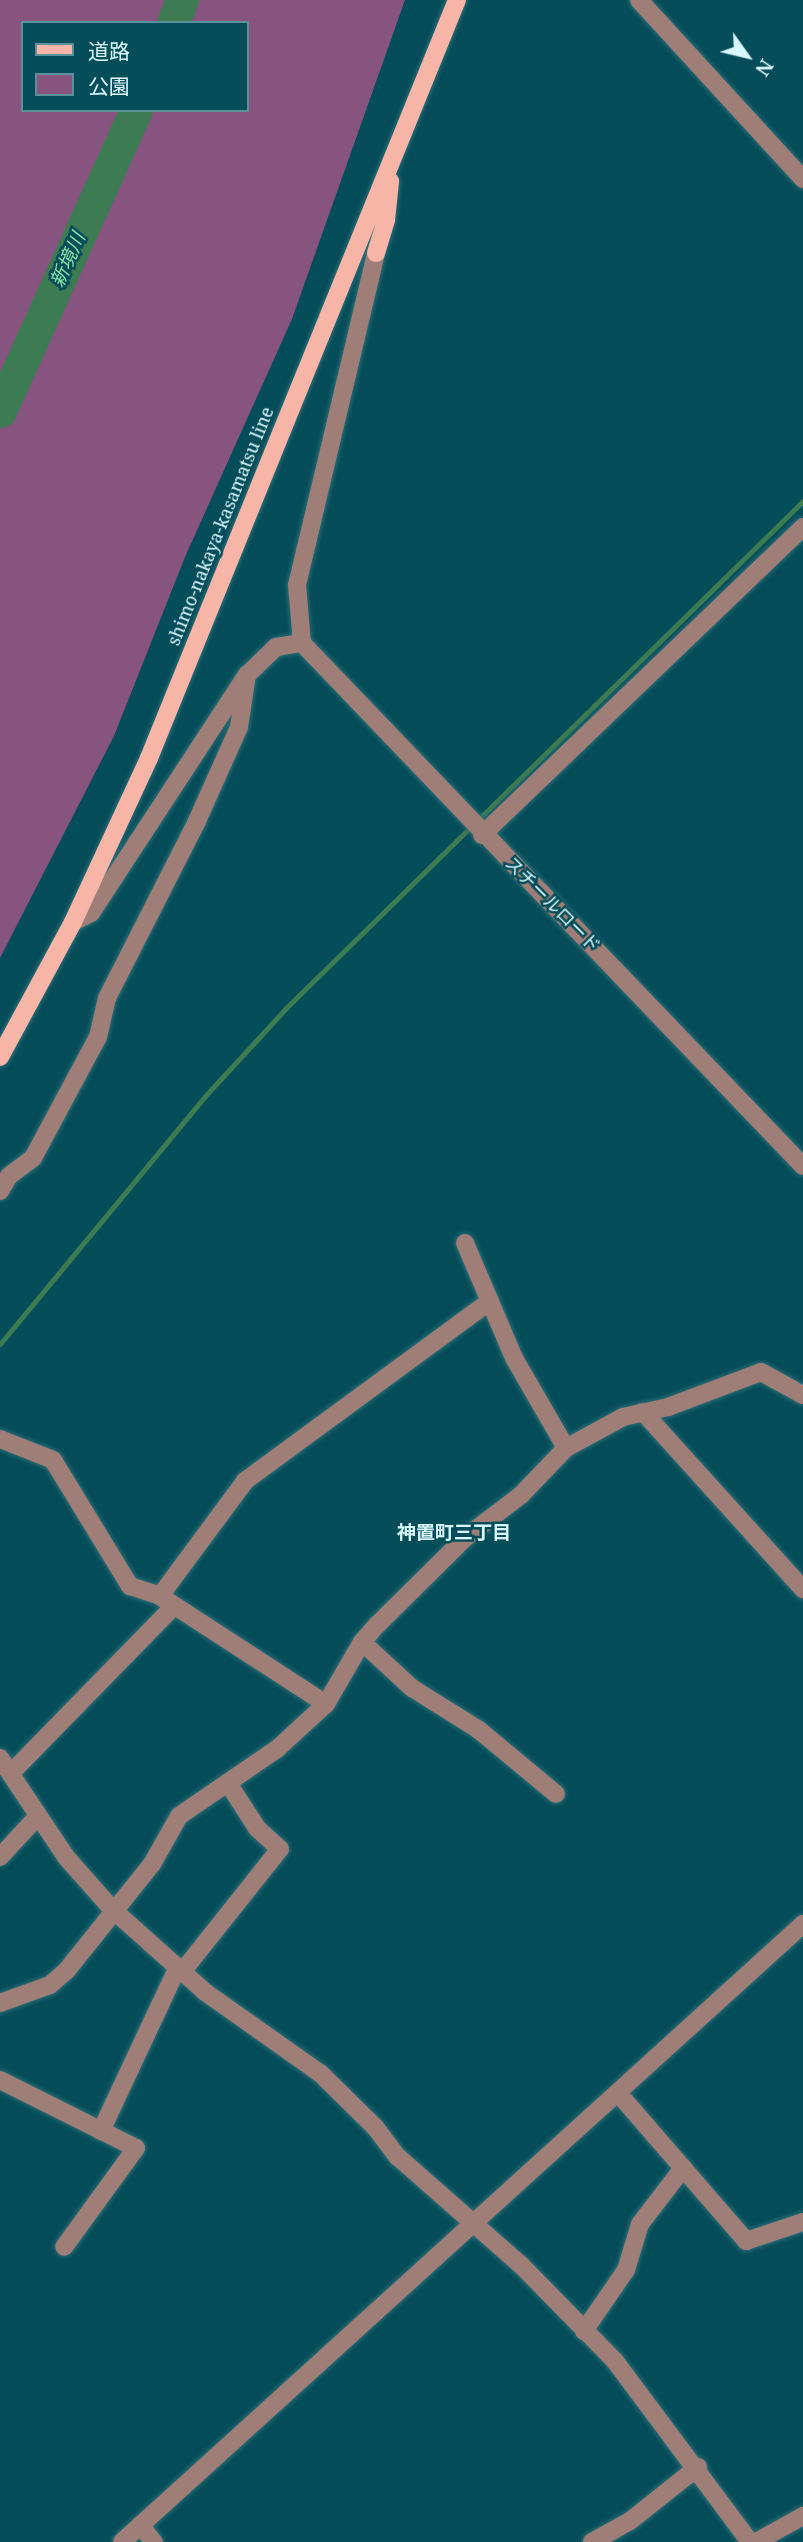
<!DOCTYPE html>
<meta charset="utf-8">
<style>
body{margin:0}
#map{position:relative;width:803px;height:2542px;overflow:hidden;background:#054d59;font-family:"Noto Serif","Noto Sans JP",serif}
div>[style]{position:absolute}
.green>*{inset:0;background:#87537f}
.stream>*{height:5px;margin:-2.5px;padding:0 2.5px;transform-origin:2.5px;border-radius:2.5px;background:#3d7c52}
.river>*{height:33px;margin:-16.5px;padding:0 16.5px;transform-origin:16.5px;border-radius:16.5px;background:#3d7c52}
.roads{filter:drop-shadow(0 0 2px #2b6c77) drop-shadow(0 0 2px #2b6c77)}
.minor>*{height:18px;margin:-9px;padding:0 9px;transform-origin:9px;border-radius:9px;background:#9e7e77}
.major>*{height:18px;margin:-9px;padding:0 9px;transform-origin:9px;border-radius:9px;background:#f7b5a7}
span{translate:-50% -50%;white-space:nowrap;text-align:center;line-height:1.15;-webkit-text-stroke:5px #054d59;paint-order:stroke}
.street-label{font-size:18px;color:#d9f7fe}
.water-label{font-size:19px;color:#89e3a5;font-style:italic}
.neighbourhood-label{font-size:19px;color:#d9f7fe;font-weight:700}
.legend{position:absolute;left:21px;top:21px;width:228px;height:91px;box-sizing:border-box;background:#054d59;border:2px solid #5a919b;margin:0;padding:9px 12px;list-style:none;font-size:21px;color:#d9f7fe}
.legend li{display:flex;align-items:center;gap:14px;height:35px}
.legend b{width:35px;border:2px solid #5a919b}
.north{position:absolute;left:712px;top:21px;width:70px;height:70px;-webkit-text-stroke:5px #054d59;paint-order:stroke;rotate:124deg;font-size:19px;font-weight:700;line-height:28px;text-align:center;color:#d9f7fe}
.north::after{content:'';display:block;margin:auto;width:24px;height:32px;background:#d9f7fe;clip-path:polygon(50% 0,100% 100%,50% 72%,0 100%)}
</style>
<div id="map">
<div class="green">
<div style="clip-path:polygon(evenodd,0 0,405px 0,292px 319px,185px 557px,114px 736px,0 958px,0 0,23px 23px,247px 23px,247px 110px,23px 110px,23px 23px)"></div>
</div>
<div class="stream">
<div style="left:0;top:1344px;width:325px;rotate:-50.4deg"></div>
<div style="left:207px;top:1094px;width:117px;rotate:-47.4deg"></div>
<div style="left:286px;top:1008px;width:724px;rotate:-44.44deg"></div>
</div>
<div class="river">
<div style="left:173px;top:23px;width:25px;rotate:-69deg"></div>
<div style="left:0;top:411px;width:330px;rotate:-65.7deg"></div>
</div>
<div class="roads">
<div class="minor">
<div style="left:639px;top:0;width:243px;rotate:47.5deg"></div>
<div style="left:302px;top:643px;width:724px;rotate:46.23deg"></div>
<div style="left:302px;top:643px;width:58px;rotate:-94.9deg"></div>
<div style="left:297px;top:585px;width:341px;rotate:-76.6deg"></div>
<div style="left:482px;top:835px;width:445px;rotate:-43.8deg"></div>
<div style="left:73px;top:922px;width:20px;rotate:-27deg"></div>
<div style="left:91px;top:913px;width:285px;rotate:-56.8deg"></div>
<div style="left:247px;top:675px;width:40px;rotate:-44deg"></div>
<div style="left:276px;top:647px;width:26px;rotate:-9deg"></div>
<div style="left:0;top:1191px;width:17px;rotate:-59deg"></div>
<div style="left:9px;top:1176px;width:30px;rotate:-37deg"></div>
<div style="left:33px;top:1158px;width:137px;rotate:-61.8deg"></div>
<div style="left:98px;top:1037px;width:40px;rotate:-77deg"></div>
<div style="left:107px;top:998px;width:199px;rotate:-63deg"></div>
<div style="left:197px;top:821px;width:103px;rotate:-65.9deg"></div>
<div style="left:239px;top:727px;width:53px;rotate:-81.3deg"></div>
<div style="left:465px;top:1243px;width:125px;rotate:66.9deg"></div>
<div style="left:514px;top:1358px;width:104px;rotate:60deg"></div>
<div style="left:643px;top:1412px;width:239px;rotate:47.9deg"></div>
<div style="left:0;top:1439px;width:57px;rotate:21.6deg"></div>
<div style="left:53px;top:1460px;width:148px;rotate:58.6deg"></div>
<div style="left:130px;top:1586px;width:32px;rotate:18deg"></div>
<div style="left:362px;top:1642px;width:68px;rotate:42.6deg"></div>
<div style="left:412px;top:1688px;width:79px;rotate:32.1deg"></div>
<div style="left:479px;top:1730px;width:100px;rotate:39.7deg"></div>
<div style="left:326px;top:1704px;width:198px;rotate:-147deg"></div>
<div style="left:160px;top:1596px;width:143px;rotate:-53.5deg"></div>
<div style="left:245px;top:1481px;width:304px;rotate:-36.3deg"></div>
<div style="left:0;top:1758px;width:119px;rotate:56.3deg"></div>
<div style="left:66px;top:1857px;width:69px;rotate:48.5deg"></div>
<div style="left:112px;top:1909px;width:125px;rotate:41.7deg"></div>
<div style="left:205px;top:1992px;width:141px;rotate:35.2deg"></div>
<div style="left:320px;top:2073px;width:77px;rotate:44.5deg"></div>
<div style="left:375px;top:2127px;width:38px;rotate:53deg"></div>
<div style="left:398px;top:2157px;width:164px;rotate:41.3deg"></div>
<div style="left:521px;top:2265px;width:134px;rotate:45.6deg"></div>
<div style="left:615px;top:2361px;width:226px;rotate:53.3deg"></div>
<div style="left:12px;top:1772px;width:232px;rotate:-45.7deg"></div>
<div style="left:0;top:1857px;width:56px;rotate:-47.2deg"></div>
<div style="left:182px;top:1972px;width:157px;rotate:-51.5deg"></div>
<div style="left:280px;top:1849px;width:31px;rotate:-138deg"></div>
<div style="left:257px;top:1828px;width:54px;rotate:-122.8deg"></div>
<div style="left:0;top:2003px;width:53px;rotate:-19.8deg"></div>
<div style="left:50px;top:1985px;width:23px;rotate:-41deg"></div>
<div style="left:67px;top:1970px;width:136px;rotate:-51.3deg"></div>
<div style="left:152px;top:1864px;width:55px;rotate:-60.6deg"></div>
<div style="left:179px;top:1816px;width:119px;rotate:-34.4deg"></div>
<div style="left:277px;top:1749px;width:67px;rotate:-42.6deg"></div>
<div style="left:326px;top:1704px;width:72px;rotate:-59.9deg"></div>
<div style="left:362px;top:1642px;width:23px;rotate:-49deg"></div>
<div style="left:377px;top:1625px;width:125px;rotate:-44.7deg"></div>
<div style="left:466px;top:1537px;width:69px;rotate:-37.4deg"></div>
<div style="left:521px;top:1495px;width:65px;rotate:-46.2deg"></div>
<div style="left:566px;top:1448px;width:65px;rotate:-28.5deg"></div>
<div style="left:623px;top:1417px;width:46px;rotate:-12.5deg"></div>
<div style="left:668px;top:1407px;width:99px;rotate:-20.6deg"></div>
<div style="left:761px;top:1372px;width:48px;rotate:28.7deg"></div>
<div style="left:0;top:2080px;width:152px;rotate:26.6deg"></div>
<div style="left:136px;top:2148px;width:122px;rotate:126deg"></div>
<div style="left:618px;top:2093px;width:196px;rotate:49.1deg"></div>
<div style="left:746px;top:2241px;width:60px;rotate:-18.4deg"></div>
<div style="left:101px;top:2131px;width:179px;rotate:-64.9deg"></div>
<div style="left:584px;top:2331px;width:74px;rotate:-55.5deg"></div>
<div style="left:626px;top:2270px;width:48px;rotate:-73.1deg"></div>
<div style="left:640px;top:2224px;width:71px;rotate:-52.5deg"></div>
<div style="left:140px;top:2525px;width:22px;rotate:51deg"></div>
<div style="left:122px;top:2542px;width:920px;rotate:-42.22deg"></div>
<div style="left:592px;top:2542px;width:43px;rotate:-28.9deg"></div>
<div style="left:630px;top:2521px;width:87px;rotate:-38.5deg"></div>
<div style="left:756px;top:2542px;width:54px;rotate:-29deg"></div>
</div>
<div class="major">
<div style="left:376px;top:253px;width:34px;rotate:-73deg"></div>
<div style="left:386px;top:220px;width:39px;rotate:-84deg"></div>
<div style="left:0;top:1057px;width:153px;rotate:-61.6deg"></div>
<div style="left:73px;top:922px;width:181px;rotate:-65.1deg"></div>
<div style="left:149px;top:758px;width:818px;rotate:-67.89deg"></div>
</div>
</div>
<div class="street-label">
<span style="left:220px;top:526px;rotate:-68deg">shimo-nakaya-kasamatsu line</span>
<span style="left:553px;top:904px;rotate:45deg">スチールロード</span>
</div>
<div class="water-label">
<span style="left:68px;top:260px;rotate:-66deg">新境川</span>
</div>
<div class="neighbourhood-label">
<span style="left:454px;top:1533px">神置町三丁目</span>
</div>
<ul class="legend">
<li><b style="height:9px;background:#f7b5a7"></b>道路</li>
<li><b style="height:19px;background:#87537f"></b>公園</li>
</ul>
<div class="north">N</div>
</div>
